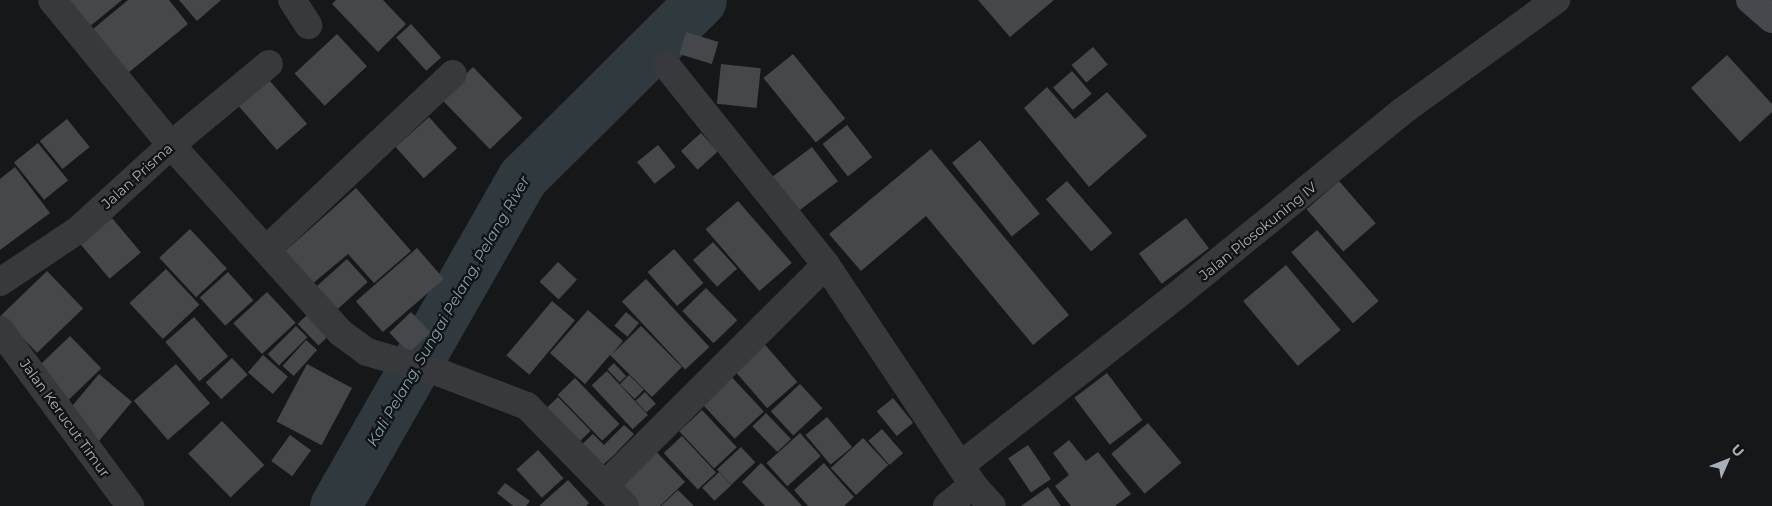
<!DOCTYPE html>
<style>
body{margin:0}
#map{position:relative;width:1772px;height:506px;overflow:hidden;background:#161718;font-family:Montserrat,sans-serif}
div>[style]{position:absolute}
.river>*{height:51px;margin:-25.5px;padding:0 25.5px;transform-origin:25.5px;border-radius:25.5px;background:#2f393e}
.building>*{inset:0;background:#45474b;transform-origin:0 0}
.street>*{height:28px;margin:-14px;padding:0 14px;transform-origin:14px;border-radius:14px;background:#38393d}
.secondary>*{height:28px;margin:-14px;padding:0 14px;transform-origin:14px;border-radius:14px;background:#46484d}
span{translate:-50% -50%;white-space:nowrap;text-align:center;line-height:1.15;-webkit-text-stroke:4.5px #111213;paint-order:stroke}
.street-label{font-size:14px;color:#a9afb8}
.water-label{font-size:15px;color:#81a1b2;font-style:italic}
.north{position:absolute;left:1702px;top:436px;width:50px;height:50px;-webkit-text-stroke:4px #111213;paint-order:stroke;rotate:46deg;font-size:14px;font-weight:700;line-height:20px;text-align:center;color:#a9afb8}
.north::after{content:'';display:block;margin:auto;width:18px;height:22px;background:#a9afb8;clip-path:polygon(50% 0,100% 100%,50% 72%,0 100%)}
</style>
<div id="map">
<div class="river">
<div style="left:335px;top:506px;width:378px;rotate:-60.3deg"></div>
<div style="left:522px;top:178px;width:252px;rotate:-44.8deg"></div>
</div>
<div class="building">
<div style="clip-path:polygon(57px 0,122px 0,83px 32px)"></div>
<div style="clip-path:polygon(128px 0,169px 0,188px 24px,128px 73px,93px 29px)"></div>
<div style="clip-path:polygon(179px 0,221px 0,197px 21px)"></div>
<div style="clip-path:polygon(336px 0,383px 0,406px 24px,378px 52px,332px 4px)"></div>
<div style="clip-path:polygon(978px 0,1054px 0,1010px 37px)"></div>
<div style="left:411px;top:24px;width:45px;height:20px;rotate:48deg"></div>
<div style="left:686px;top:32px;width:34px;height:23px;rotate:17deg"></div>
<div style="left:337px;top:34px;width:44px;height:58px;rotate:47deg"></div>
<div style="left:1093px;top:47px;width:23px;height:28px;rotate:50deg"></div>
<div style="left:793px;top:54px;width:83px;height:38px;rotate:51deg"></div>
<div style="clip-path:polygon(1727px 55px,1772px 104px,1772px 112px,1740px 142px,1691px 88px)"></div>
<div style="left:721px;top:64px;width:40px;height:40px;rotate:6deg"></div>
<div style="left:473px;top:67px;width:71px;height:45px;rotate:46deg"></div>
<div style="left:1072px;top:71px;width:30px;height:25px;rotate:49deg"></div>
<div style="left:269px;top:80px;width:58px;height:40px;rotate:49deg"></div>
<div style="clip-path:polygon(1047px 87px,1075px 119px,1107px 92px,1147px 136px,1089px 187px,1024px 108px)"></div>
<div style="left:429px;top:117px;width:42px;height:45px;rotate:48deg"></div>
<div style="left:67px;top:119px;width:36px;height:35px;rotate:51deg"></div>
<div style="left:847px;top:125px;width:41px;height:31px;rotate:52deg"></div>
<div style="left:701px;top:133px;width:25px;height:27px;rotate:48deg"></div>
<div style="left:980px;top:140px;width:95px;height:36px;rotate:51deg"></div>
<div style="left:38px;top:143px;width:48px;height:31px;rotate:51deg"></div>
<div style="left:658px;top:145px;width:28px;height:27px;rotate:51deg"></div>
<div style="left:812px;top:147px;width:43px;height:55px;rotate:53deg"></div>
<div style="clip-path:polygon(931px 149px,1069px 315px,1033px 345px,926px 216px,861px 271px,829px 234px)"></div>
<div style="clip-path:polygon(15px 167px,50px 213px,0 250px,0 179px)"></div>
<div style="left:1067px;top:181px;width:69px;height:28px;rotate:49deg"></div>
<div style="left:1339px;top:181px;width:56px;height:43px;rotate:49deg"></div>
<div style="clip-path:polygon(356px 188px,411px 251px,374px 283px,348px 254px,311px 285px,283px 253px)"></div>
<div style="left:738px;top:201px;width:82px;height:43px;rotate:49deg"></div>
<div style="left:112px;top:218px;width:45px;height:41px;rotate:50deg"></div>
<div style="left:1186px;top:218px;width:38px;height:59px;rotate:53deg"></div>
<div style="left:190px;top:229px;width:54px;height:42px;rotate:47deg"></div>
<div style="left:1317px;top:230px;width:94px;height:34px;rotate:49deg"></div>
<div style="left:713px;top:242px;width:36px;height:27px;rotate:48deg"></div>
<div style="left:417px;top:248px;width:41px;height:81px;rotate:49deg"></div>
<div style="left:674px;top:249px;width:45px;height:35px;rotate:49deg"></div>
<div style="left:347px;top:259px;width:31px;height:43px;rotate:48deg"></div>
<div style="left:558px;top:262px;width:26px;height:27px;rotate:43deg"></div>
<div style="left:1286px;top:265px;width:85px;height:56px;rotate:50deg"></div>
<div style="left:166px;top:269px;width:49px;height:50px;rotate:47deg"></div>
<div style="left:47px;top:271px;width:52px;height:64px;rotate:46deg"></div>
<div style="left:228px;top:272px;width:38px;height:38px;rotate:48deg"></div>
<div style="left:646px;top:279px;width:93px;height:33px;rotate:47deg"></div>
<div style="left:706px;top:288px;width:45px;height:33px;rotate:46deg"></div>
<div style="left:267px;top:292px;width:42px;height:46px;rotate:47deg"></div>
<div style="left:552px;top:301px;width:30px;height:71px;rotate:40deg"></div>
<div style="clip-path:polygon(588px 310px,623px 341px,612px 354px,641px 326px,682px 367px,652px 397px,610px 355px,585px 384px,550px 353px)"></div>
<div style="left:411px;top:312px;width:28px;height:30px;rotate:46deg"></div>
<div style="left:626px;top:312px;width:17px;height:18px;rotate:40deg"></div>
<div style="left:307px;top:315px;width:30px;height:13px;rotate:46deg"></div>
<div style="left:194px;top:317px;width:52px;height:38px;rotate:49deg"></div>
<div style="left:296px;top:326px;width:16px;height:40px;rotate:45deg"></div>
<div style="left:70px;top:336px;width:45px;height:52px;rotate:46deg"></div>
<div style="left:760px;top:339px;width:57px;height:40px;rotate:49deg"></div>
<div style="left:306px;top:340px;width:15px;height:35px;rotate:42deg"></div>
<div style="left:263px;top:355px;width:33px;height:23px;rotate:41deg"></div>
<div style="left:232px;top:358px;width:23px;height:36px;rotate:47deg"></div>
<div style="left:614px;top:363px;width:18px;height:9px;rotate:47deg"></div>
<div style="left:176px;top:364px;width:52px;height:56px;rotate:49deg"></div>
<div style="left:307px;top:364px;width:51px;height:65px;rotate:28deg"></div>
<div style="left:607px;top:371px;width:60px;height:21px;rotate:47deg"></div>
<div style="left:727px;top:372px;width:54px;height:40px;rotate:47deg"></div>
<div style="left:1107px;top:373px;width:59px;height:41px;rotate:53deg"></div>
<div style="left:99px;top:374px;width:43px;height:53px;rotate:40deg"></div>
<div style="left:629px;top:375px;width:21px;height:13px;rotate:45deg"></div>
<div style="left:575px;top:378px;width:64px;height:24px;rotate:46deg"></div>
<div style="left:800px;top:384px;width:33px;height:40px;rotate:47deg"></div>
<div style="left:645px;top:392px;width:16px;height:13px;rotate:47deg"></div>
<div style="left:558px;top:397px;width:47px;height:28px;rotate:46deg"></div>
<div style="left:893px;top:398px;width:32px;height:21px;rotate:51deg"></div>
<div style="left:702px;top:410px;width:51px;height:31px;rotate:47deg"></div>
<div style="left:766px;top:413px;width:36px;height:19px;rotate:46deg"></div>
<div style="left:827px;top:417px;width:39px;height:28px;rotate:50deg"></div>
<div style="left:222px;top:421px;width:61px;height:47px;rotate:46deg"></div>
<div style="left:1148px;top:423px;width:52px;height:48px;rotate:50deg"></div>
<div style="clip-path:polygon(624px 425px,634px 434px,614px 455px,606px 447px,614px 455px,595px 472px,575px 451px,593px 434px,604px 445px)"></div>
<div style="left:882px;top:429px;width:32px;height:18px;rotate:49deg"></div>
<div style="left:800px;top:433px;width:31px;height:45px;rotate:48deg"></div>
<div style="left:290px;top:435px;width:26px;height:32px;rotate:36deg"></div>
<div style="left:682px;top:436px;width:50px;height:25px;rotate:47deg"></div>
<div style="left:863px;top:438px;width:37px;height:44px;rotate:47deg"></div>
<div style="clip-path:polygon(1069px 440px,1086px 461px,1098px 452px,1131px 494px,1115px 506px,1071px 506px,1055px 486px,1069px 475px,1053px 453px)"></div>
<div style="clip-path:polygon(649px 444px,685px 482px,660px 506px,635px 506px,611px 480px)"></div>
<div style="left:1028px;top:445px;width:41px;height:24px;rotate:56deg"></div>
<div style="left:741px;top:447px;width:21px;height:33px;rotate:47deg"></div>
<div style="left:538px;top:450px;width:38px;height:29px;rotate:48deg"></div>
<div style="clip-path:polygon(761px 463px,794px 497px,802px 506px,765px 506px,742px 482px)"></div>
<div style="clip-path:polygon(824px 463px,854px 497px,844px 506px,808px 506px,794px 490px)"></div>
<div style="left:719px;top:472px;width:18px;height:23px;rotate:47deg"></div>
<div style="clip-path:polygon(568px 480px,589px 503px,586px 506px,539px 506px)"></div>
<div style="clip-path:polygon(505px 483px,530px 501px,526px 506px,513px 506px,497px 493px)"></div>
<div style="clip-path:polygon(1048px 487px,1061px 506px,1021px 506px)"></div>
<div style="clip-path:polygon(678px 490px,694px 506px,661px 506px)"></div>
</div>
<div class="street">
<div style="left:52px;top:0;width:188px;rotate:50.6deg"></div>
<div style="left:171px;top:145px;width:253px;rotate:47.9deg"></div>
<div style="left:341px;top:333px;width:32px;rotate:36deg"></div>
<div style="left:367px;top:352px;width:79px;rotate:16.1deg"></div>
<div style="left:443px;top:374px;width:90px;rotate:20.9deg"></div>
<div style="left:527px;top:406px;width:140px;rotate:45.6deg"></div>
<div style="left:292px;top:0;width:30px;rotate:57deg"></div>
<div style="left:666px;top:65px;width:256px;rotate:51.3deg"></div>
<div style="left:267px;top:249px;width:255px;rotate:-43.3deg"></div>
<div style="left:0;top:282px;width:94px;rotate:-33.7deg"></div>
<div style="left:78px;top:230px;width:126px;rotate:-42.4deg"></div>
<div style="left:171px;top:145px;width:127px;rotate:-39.6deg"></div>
<div style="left:0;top:330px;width:219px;rotate:53.5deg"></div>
<div style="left:961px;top:465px;width:273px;rotate:-38.2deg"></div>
<div style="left:1176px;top:296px;width:294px;rotate:-39.2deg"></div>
<div style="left:1404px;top:110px;width:188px;rotate:-35.9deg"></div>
<div style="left:605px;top:485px;width:312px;rotate:-44.9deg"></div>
<div style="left:826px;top:265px;width:265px;rotate:56.2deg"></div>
<div style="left:973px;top:485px;width:28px;rotate:48deg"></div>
<div style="left:947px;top:506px;width:33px;rotate:-39deg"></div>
</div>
<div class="secondary">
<div style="left:1750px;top:0;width:29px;rotate:41deg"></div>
</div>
<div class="street-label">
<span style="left:137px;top:176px;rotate:-42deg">Jalan Prisma</span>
<span style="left:1258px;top:231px;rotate:-39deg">Jalan Plosokuning IV</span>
<span style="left:65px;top:418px;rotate:54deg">Jalan Kerucut Timur</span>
</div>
<div class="water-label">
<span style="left:448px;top:311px;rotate:-60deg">Kali Pelang, Sungai Pelang, Pelang River</span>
</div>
<div class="north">U</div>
</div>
